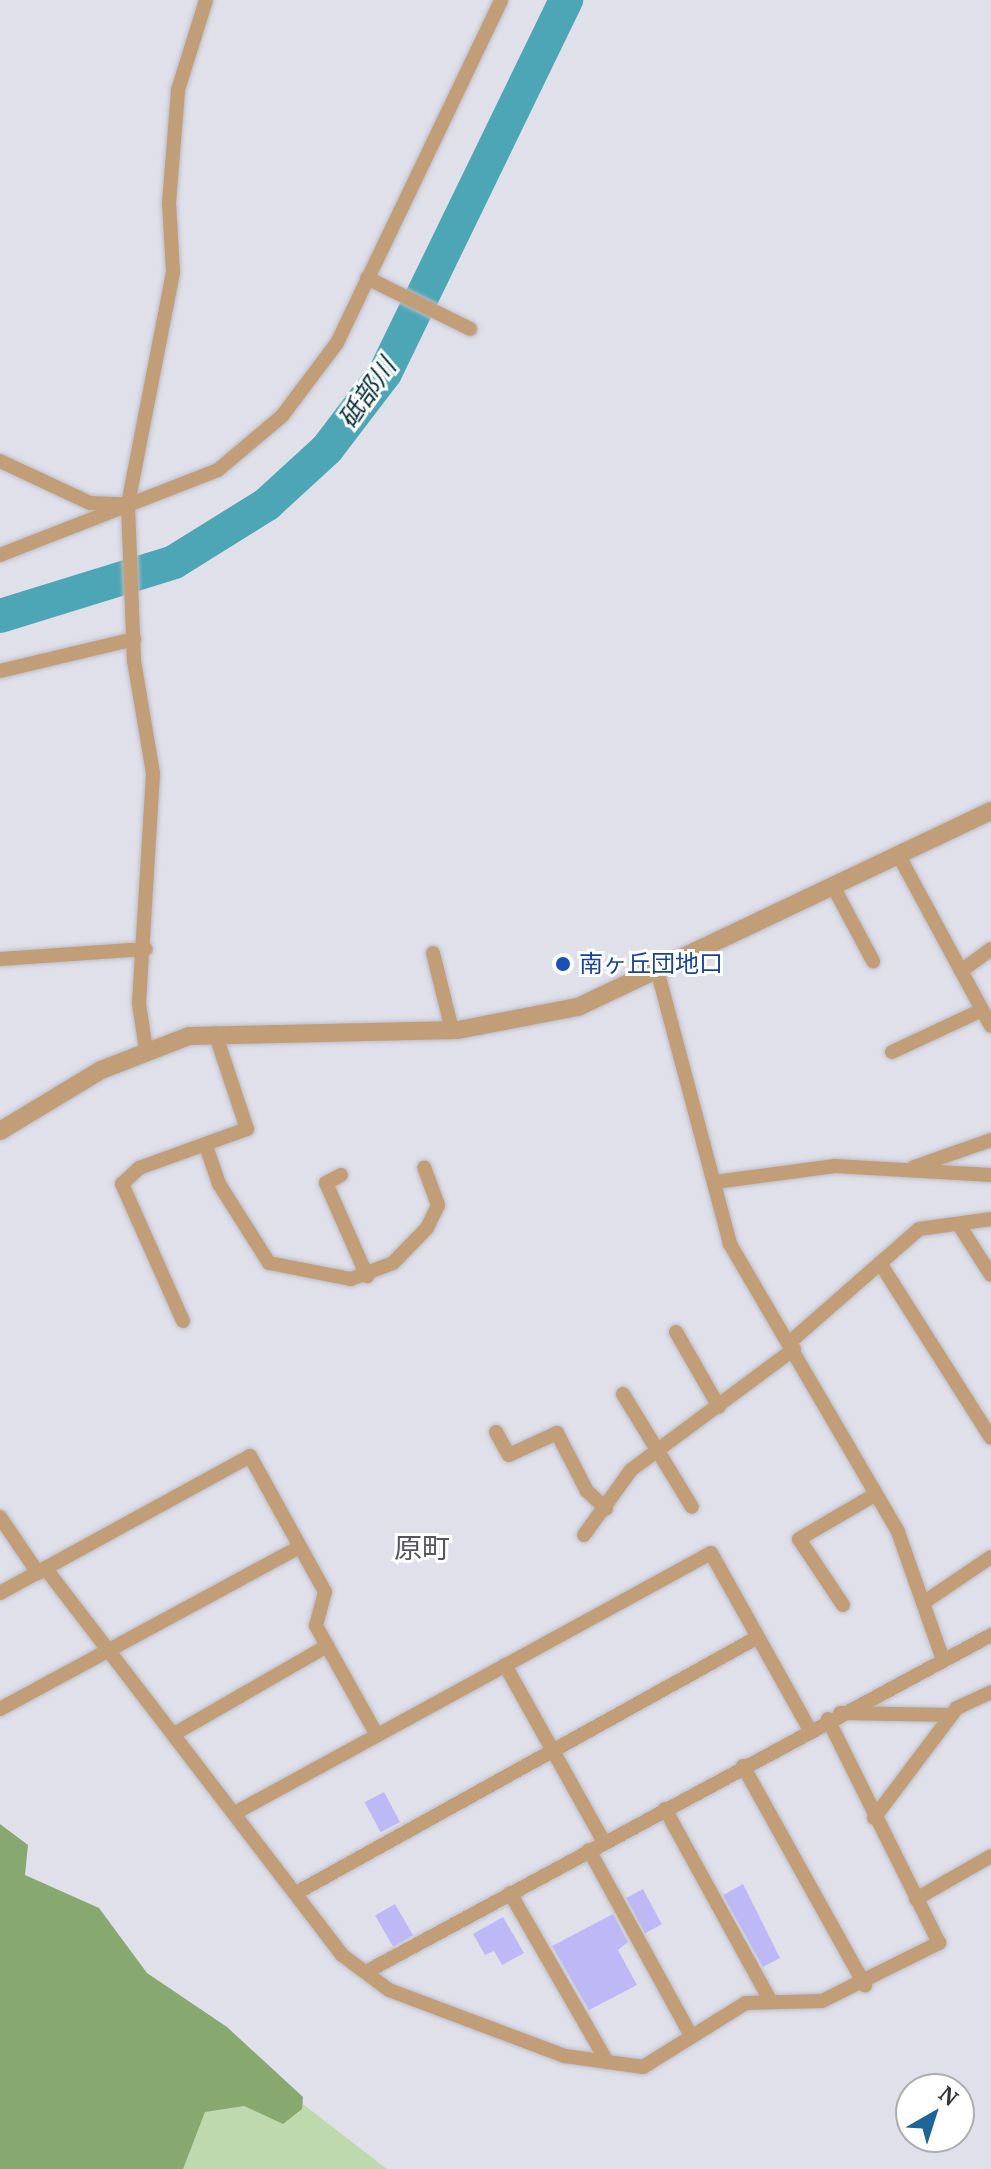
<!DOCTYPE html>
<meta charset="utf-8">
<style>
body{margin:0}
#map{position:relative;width:991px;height:2169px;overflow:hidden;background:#e0e0eb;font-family:"PT Serif","Noto Sans JP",serif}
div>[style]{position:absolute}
.green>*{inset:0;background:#bfd9af}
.forest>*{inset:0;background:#87a970}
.river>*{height:34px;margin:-17px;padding:0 17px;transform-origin:17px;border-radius:17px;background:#4ca6b5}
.building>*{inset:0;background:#bdb9f7;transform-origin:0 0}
.roads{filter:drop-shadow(0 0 2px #bdbdc7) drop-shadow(0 0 2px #bdbdc7)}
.minor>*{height:14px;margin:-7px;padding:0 7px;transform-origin:7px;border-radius:7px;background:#c19e78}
.tertiary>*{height:18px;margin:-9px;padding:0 9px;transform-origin:9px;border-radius:9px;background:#c19e78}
.dots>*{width:22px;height:22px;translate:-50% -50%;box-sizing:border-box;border:4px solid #fff;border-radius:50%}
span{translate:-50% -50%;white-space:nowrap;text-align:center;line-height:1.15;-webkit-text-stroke:6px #fff;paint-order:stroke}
.transit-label{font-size:24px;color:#164399}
.left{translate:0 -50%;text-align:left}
.water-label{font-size:26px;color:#033037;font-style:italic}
.quarter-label{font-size:28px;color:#56555f}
.north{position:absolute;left:895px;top:2073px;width:80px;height:80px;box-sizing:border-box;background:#fff;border:2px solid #adadaf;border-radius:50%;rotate:39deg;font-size:22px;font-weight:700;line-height:32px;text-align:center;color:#323237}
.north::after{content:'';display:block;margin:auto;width:28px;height:36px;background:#1d6498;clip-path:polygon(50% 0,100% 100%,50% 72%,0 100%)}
</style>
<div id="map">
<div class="green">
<div style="clip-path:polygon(113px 1953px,317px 2115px,387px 2169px,0 2169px)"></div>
</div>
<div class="forest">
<div style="clip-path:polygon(0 1824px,28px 1845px,25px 1875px,99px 1908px,147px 1973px,227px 2027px,303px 2097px,302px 2109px,283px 2124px,244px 2106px,205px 2112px,183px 2169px,0 2169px)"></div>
</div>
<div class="river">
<div style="left:0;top:616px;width:182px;rotate:-17.2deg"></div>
<div style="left:174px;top:562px;width:110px;rotate:-31.9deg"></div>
<div style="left:267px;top:504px;width:81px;rotate:-42.5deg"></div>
<div style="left:327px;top:449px;width:96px;rotate:-52.7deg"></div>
<div style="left:385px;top:373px;width:415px;rotate:-64.1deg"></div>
</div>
<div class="building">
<div style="left:384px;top:1792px;width:34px;height:22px;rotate:62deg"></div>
<div style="clip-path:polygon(743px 1884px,780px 1958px,763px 1967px,723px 1895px)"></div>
<div style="left:643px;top:1889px;width:40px;height:19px;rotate:62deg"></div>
<div style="left:395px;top:1904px;width:36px;height:23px;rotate:60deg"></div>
<div style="clip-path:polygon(613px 1914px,628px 1942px,618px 1950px,637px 1985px,589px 2010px,552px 1946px)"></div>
<div style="clip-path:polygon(503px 1917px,524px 1953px,502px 1965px,494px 1951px,485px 1955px,473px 1934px)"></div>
</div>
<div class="roads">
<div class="minor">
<div style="left:367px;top:278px;width:115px;rotate:26.3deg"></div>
<div style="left:0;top:461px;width:99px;rotate:25deg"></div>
<div style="left:90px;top:503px;width:33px;rotate:2deg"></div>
<div style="left:0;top:555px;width:234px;rotate:-21.3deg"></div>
<div style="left:218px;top:470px;width:84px;rotate:-40.2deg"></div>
<div style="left:282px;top:416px;width:91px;rotate:-53deg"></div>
<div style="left:337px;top:343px;width:380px;rotate:-64.4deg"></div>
<div style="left:0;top:671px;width:138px;rotate:-13.4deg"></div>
<div style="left:899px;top:856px;width:193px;rotate:61.6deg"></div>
<div style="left:834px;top:888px;width:83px;rotate:61.9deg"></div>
<div style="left:433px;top:953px;width:79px;rotate:76.1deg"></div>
<div style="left:0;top:959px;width:146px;rotate:-3.9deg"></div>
<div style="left:961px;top:971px;width:37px;rotate:-36deg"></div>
<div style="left:658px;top:973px;width:280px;rotate:75.1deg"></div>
<div style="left:730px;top:1244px;width:333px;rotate:59.7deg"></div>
<div style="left:898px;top:1532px;width:133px;rotate:70.6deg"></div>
<div style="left:146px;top:1050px;width:48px;rotate:-98.5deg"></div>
<div style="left:139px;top:1003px;width:230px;rotate:-86.5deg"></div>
<div style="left:153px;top:773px;width:114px;rotate:-99.6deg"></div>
<div style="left:134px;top:661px;width:157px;rotate:-92.2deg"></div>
<div style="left:128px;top:504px;width:236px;rotate:-79deg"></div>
<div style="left:173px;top:272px;width:69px;rotate:-93.3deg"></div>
<div style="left:169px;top:203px;width:113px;rotate:-85.4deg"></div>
<div style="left:178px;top:90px;width:94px;rotate:-72.7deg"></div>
<div style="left:892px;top:1052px;width:99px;rotate:-25deg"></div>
<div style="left:206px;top:1146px;width:40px;rotate:71.1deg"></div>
<div style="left:219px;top:1184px;width:93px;rotate:57.7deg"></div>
<div style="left:269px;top:1263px;width:84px;rotate:11deg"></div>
<div style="left:351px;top:1279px;width:45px;rotate:-20.9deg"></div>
<div style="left:393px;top:1263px;width:49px;rotate:-45.8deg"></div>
<div style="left:427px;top:1228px;width:25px;rotate:-64deg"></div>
<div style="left:438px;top:1205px;width:40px;rotate:-110.2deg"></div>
<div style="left:914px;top:1167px;width:82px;rotate:-19.3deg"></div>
<div style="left:341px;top:1175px;width:17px;rotate:152deg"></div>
<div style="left:326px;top:1183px;width:102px;rotate:66.2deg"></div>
<div style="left:715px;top:1182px;width:121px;rotate:-7.6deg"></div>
<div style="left:835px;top:1166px;width:156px;rotate:3.3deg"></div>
<div style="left:959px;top:1225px;width:59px;rotate:57.4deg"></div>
<div style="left:880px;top:1263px;width:207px;rotate:57.6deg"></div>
<div style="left:183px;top:1321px;width:150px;rotate:-114deg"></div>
<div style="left:122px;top:1184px;width:23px;rotate:-43deg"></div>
<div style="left:139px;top:1168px;width:115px;rotate:-19.9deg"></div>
<div style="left:247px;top:1129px;width:101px;rotate:-108.4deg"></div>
<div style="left:676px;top:1332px;width:86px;rotate:60.2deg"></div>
<div style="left:790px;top:1342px;width:171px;rotate:-41.2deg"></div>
<div style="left:919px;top:1229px;width:73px;rotate:-7.9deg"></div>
<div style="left:623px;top:1394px;width:132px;rotate:58.6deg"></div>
<div style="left:496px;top:1432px;width:26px;rotate:61deg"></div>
<div style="left:509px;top:1455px;width:53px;rotate:-24.6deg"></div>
<div style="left:557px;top:1433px;width:65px;rotate:62.7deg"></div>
<div style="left:587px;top:1491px;width:26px;rotate:43deg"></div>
<div style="left:0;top:1517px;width:68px;rotate:55.8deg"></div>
<div style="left:584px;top:1535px;width:80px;rotate:-54.1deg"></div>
<div style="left:631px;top:1470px;width:203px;rotate:-36.6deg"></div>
<div style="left:46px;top:1569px;width:486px;rotate:52.5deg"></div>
<div style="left:342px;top:1955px;width:59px;rotate:36.7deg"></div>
<div style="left:389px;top:1990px;width:188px;rotate:20.6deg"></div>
<div style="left:565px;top:2056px;width:79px;rotate:8deg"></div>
<div style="left:643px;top:2067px;width:121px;rotate:-31.9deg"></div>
<div style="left:746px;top:2003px;width:76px;rotate:-1.5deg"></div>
<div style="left:822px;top:2001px;width:131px;rotate:-26.4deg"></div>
<div style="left:939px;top:1943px;width:250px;rotate:-116.4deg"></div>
<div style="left:0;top:1593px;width:285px;rotate:-28.7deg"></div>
<div style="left:250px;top:1456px;width:155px;rotate:61.1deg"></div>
<div style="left:325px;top:1592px;width:35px;rotate:105deg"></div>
<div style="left:316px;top:1626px;width:125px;rotate:60.8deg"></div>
<div style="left:923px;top:1603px;width:82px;rotate:-34.1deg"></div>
<div style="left:843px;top:1605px;width:79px;rotate:-123.7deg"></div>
<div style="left:799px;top:1539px;width:89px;rotate:-30.3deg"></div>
<div style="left:505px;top:1665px;width:203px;rotate:60.8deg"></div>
<div style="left:0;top:1709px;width:341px;rotate:-28.4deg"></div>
<div style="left:840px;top:1713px;width:111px;rotate:1deg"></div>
<div style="left:174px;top:1734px;width:177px;rotate:-29.9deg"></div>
<div style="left:743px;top:1766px;width:251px;rotate:60.9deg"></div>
<div style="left:665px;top:1809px;width:220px;rotate:61.2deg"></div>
<div style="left:235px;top:1813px;width:542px;rotate:-28.64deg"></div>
<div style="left:711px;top:1553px;width:203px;rotate:60.8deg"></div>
<div style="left:874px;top:1818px;width:138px;rotate:-53deg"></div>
<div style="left:957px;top:1708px;width:38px;rotate:-25deg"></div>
<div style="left:589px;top:1850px;width:213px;rotate:61.2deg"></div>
<div style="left:296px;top:1893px;width:528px;rotate:-28.99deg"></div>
<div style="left:510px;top:1893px;width:195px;rotate:60.1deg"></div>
<div style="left:916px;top:1899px;width:86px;rotate:-29.8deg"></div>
<div style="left:366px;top:1972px;width:710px;rotate:-28.33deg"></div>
</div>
<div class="tertiary">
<div style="left:0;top:1131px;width:118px;rotate:-31.1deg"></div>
<div style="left:101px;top:1070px;width:94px;rotate:-21.1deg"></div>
<div style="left:189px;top:1036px;width:269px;rotate:-1.3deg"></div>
<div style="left:458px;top:1030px;width:122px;rotate:-10.9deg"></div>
<div style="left:578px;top:1007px;width:457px;rotate:-25.4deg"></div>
</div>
</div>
<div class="dots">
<div style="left:563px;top:964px;background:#1a4fb4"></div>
</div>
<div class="transit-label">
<span class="left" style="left:579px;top:964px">南ヶ丘団地口</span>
</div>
<div class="water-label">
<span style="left:367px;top:393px;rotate:-55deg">砥部川</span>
</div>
<div class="quarter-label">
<span style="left:422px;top:1548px">原町</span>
</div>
<div class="north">N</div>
</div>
